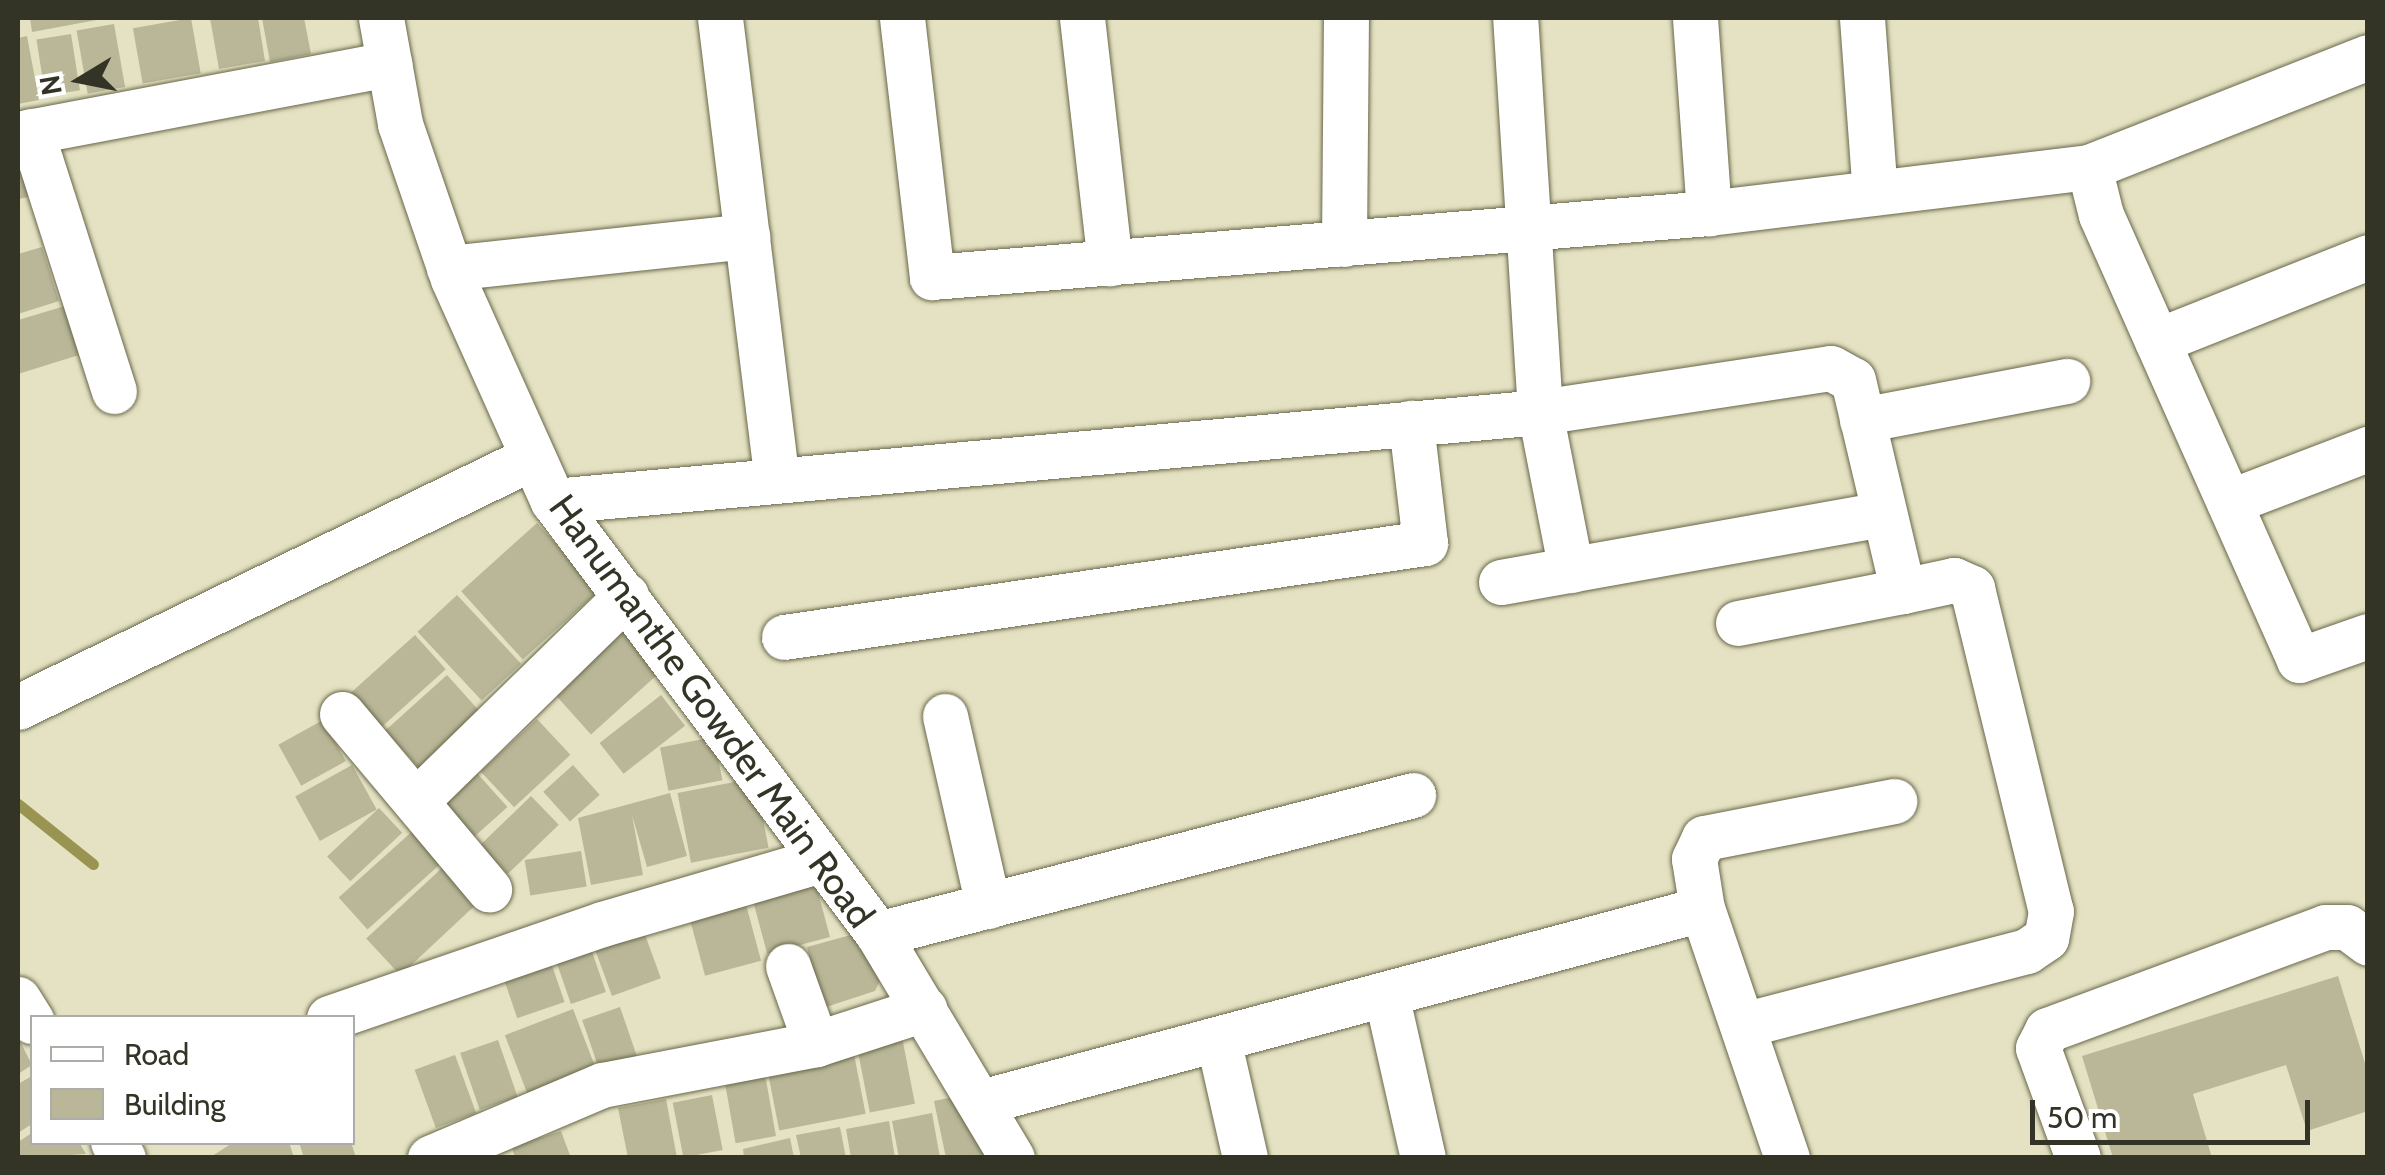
<!DOCTYPE html>
<style>
body{margin:0}
#map{position:relative;width:2385px;height:1175px;overflow:hidden;background:#e4e2c2;font-family:Cabin,sans-serif}
div>[style]{position:absolute}
.stream>*{height:11px;margin:-5.5px;padding:0 5.5px;transform-origin:5.5px;border-radius:5.5px;background:#999451}
.building>*{inset:0;background:#b9b798;transform-origin:0 0}
.roads{filter:drop-shadow(0 0 2px #69674b) drop-shadow(0 0 2px #69674b)}
.minor>*{height:45px;margin:-22.5px;padding:0 22.5px;transform-origin:22.5px;border-radius:22.5px;background:#fff}
span{translate:-50% -50%;white-space:nowrap;text-align:center;line-height:1.15;-webkit-text-stroke:8px #fff;paint-order:stroke}
.street-label{font-size:38px;color:#333326}
.frame{position:absolute;inset:0;border:20px solid #333326;pointer-events:none}
.legend{position:absolute;left:30px;top:1015px;width:325px;height:130px;box-sizing:border-box;background:#fff;border:2px solid #adada8;margin:0;padding:12px 18px;list-style:none;font-size:30px;color:#333326}
.legend li{display:flex;align-items:center;gap:20px;height:50px}
.legend b{width:50px;border:2px solid #adada8}
.north{position:absolute;left:30px;top:30px;width:100px;height:100px;-webkit-text-stroke:8px #fff;paint-order:stroke;rotate:260deg;font-size:28px;font-weight:700;line-height:40px;text-align:center;color:#333326}
.north::after{content:'';display:block;margin:auto;width:35px;height:45px;background:#333326;clip-path:polygon(50% 0,100% 100%,50% 72%,0 100%)}
.scale{position:absolute;left:2030px;top:1100px;width:280px;height:45px;box-sizing:border-box;border:5px solid #333326;border-top:0;padding-left:12px;font-size:30px;line-height:35px;white-space:nowrap;color:#333326;-webkit-text-stroke:8px #fff;paint-order:stroke}
</style>
<div id="map">
<div class="stream">
<div style="left:18px;top:804px;width:96px;rotate:38.7deg"></div>
</div>
<div class="building">
<div style="clip-path:polygon(30px 18px,102px 18px,102px 19px,32px 32px)"></div>
<div style="left:191px;top:18px;width:56px;height:59px;rotate:80deg"></div>
<div style="clip-path:polygon(210px 18px,258px 18px,265px 61px,219px 69px)"></div>
<div style="clip-path:polygon(262px 18px,304px 18px,311px 54px,270px 62px)"></div>
<div style="left:114px;top:24px;width:64px;height:38px;rotate:80deg"></div>
<div style="left:71px;top:34px;width:57px;height:35px;rotate:81deg"></div>
<div style="clip-path:polygon(27px 36px,39px 100px,18px 104px,18px 38px)"></div>
<div style="clip-path:polygon(18px 153px,29px 197px,18px 199px)"></div>
<div style="clip-path:polygon(42px 247px,59px 301px,18px 314px,18px 254px)"></div>
<div style="clip-path:polygon(65px 306px,79px 355px,18px 374px,18px 320px)"></div>
<div style="left:537px;top:523px;width:92px;height:102px;rotate:48deg"></div>
<div style="left:457px;top:595px;width:94px;height:54px;rotate:47deg"></div>
<div style="left:627px;top:628px;width:55px;height:98px;rotate:48deg"></div>
<div style="left:415px;top:635px;width:46px;height:86px;rotate:48deg"></div>
<div style="left:447px;top:675px;width:50px;height:83px;rotate:48deg"></div>
<div style="left:661px;top:695px;width:39px;height:78px;rotate:52deg"></div>
<div style="left:537px;top:719px;width:49px;height:77px;rotate:47deg"></div>
<div style="left:323px;top:720px;width:47px;height:51px;rotate:61deg"></div>
<div style="left:714px;top:737px;width:44px;height:55px;rotate:79deg"></div>
<div style="left:352px;top:765px;width:51px;height:65px;rotate:61deg"></div>
<div style="left:573px;top:765px;width:40px;height:40px;rotate:48deg"></div>
<div style="left:476px;top:772px;width:47px;height:51px;rotate:48deg"></div>
<div style="left:755px;top:778px;width:71px;height:79px;rotate:79deg"></div>
<div style="clip-path:polygon(670px 793px,687px 856px,647px 867px,632px 815px,643px 875px,591px 885px,578px 818px)"></div>
<div style="left:531px;top:796px;width:40px;height:71px;rotate:46deg"></div>
<div style="left:379px;top:808px;width:34px;height:71px;rotate:47deg"></div>
<div style="left:416px;top:828px;width:43px;height:104px;rotate:48deg"></div>
<div style="left:581px;top:851px;width:36px;height:57px;rotate:81deg"></div>
<div style="left:443px;top:867px;width:50px;height:105px;rotate:47deg"></div>
<div style="left:815px;top:881px;width:58px;height:65px;rotate:75deg"></div>
<div style="left:744px;top:897px;width:66px;height:58px;rotate:75deg"></div>
<div style="left:640px;top:921px;width:61px;height:52px;rotate:70deg"></div>
<div style="clip-path:polygon(858px 933px,884px 972px,875px 991px,823px 1008px,807px 947px)"></div>
<div style="left:588px;top:940px;width:55px;height:37px;rotate:71deg"></div>
<div style="left:546px;top:948px;width:57px;height:50px;rotate:71deg"></div>
<div style="clip-path:polygon(2338px 976px,2368px 1073px,2368px 1111px,2307px 1131px,2286px 1065px,2193px 1094px,2212px 1158px,2113px 1158px,2082px 1056px)"></div>
<div style="left:620px;top:1007px;width:57px;height:40px;rotate:71deg"></div>
<div style="left:573px;top:1009px;width:65px;height:73px;rotate:69deg"></div>
<div style="clip-path:polygon(18px 1037px,32px 1065px,18px 1074px)"></div>
<div style="left:902px;top:1037px;width:68px;height:46px;rotate:79deg"></div>
<div style="left:498px;top:1040px;width:60px;height:40px;rotate:71deg"></div>
<div style="left:853px;top:1049px;width:66px;height:88px;rotate:79deg"></div>
<div style="left:455px;top:1055px;width:62px;height:43px;rotate:70deg"></div>
<div style="left:765px;top:1074px;width:63px;height:41px;rotate:80deg"></div>
<div style="clip-path:polygon(32px 1076px,32px 1124px,18px 1133px,18px 1084px)"></div>
<div style="left:712px;top:1095px;width:56px;height:40px;rotate:79deg"></div>
<div style="clip-path:polygon(958px 1096px,1001px 1158px,946px 1158px,934px 1101px)"></div>
<div style="clip-path:polygon(666px 1099px,677px 1158px,628px 1158px,618px 1108px)"></div>
<div style="clip-path:polygon(932px 1113px,940px 1158px,899px 1158px,892px 1121px)"></div>
<div style="clip-path:polygon(889px 1121px,895px 1158px,851px 1158px,846px 1129px)"></div>
<div style="clip-path:polygon(840px 1127px,846px 1158px,801px 1158px,796px 1135px)"></div>
<div style="clip-path:polygon(561px 1131px,571px 1158px,515px 1158px,512px 1147px)"></div>
<div style="clip-path:polygon(32px 1133px,32px 1142px,79px 1142px,86px 1154px,18px 1158px,18px 1142px)"></div>
<div style="clip-path:polygon(790px 1138px,794px 1158px,744px 1158px,743px 1149px)"></div>
<div style="clip-path:polygon(234px 1142px,289px 1142px,294px 1158px,209px 1158px)"></div>
<div style="clip-path:polygon(299px 1142px,351px 1142px,356px 1158px,304px 1158px)"></div>
</div>
<div class="roads">
<div class="minor">
<div style="left:381px;top:18px;width:108px;rotate:79.8deg"></div>
<div style="left:400px;top:124px;width:164px;rotate:71.1deg"></div>
<div style="left:453px;top:279px;width:243px;rotate:65.8deg"></div>
<div style="left:553px;top:501px;width:541px;rotate:53.11deg"></div>
<div style="left:878px;top:934px;width:261px;rotate:59.1deg"></div>
<div style="left:720px;top:18px;width:465px;rotate:83deg"></div>
<div style="left:902px;top:18px;width:261px;rotate:83.4deg"></div>
<div style="left:932px;top:277px;width:780px;rotate:-4.71deg"></div>
<div style="left:1082px;top:18px;width:247px;rotate:83.5deg"></div>
<div style="left:1695px;top:18px;width:196px;rotate:85.9deg"></div>
<div style="left:1709px;top:213px;width:383px;rotate:-6.9deg"></div>
<div style="left:2089px;top:167px;width:300px;rotate:-21.5deg"></div>
<div style="left:1862px;top:18px;width:175px;rotate:85.8deg"></div>
<div style="left:31px;top:131px;width:273px;rotate:72.3deg"></div>
<div style="left:18px;top:134px;width:378px;rotate:-10.7deg"></div>
<div style="left:2089px;top:167px;width:49px;rotate:76deg"></div>
<div style="left:2101px;top:215px;width:487px;rotate:66deg"></div>
<div style="left:2299px;top:660px;width:73px;rotate:-19.2deg"></div>
<div style="left:1344px;top:244px;width:226px;rotate:-89.5deg"></div>
<div style="left:449px;top:268px;width:300px;rotate:-6.1deg"></div>
<div style="left:2157px;top:341px;width:227px;rotate:-21.7deg"></div>
<div style="left:1862px;top:420px;width:209px;rotate:-10.8deg"></div>
<div style="left:553px;top:501px;width:991px;rotate:-5.15deg"></div>
<div style="left:1540px;top:412px;width:395px;rotate:-93.6deg"></div>
<div style="left:2229px;top:502px;width:149px;rotate:-20.9deg"></div>
<div style="left:1571px;top:570px;width:161px;rotate:-101.1deg"></div>
<div style="left:1540px;top:412px;width:294px;rotate:-8.6deg"></div>
<div style="left:1831px;top:368px;width:25px;rotate:29deg"></div>
<div style="left:1853px;top:380px;width:217px;rotate:76.7deg"></div>
<div style="left:1903px;top:591px;width:52px;rotate:-12.2deg"></div>
<div style="left:1954px;top:580px;width:20px;rotate:24deg"></div>
<div style="left:1972px;top:588px;width:333px;rotate:76.3deg"></div>
<div style="left:2051px;top:911px;width:27px;rotate:100deg"></div>
<div style="left:2046px;top:938px;width:23px;rotate:146deg"></div>
<div style="left:2027px;top:951px;width:294px;rotate:165.4deg"></div>
<div style="left:1501px;top:582px;width:388px;rotate:-10.1deg"></div>
<div style="left:1738px;top:623px;width:168px;rotate:-11deg"></div>
<div style="left:784px;top:637px;width:648px;rotate:-8.34deg"></div>
<div style="left:1425px;top:543px;width:121px;rotate:-96.7deg"></div>
<div style="left:18px;top:707px;width:572px;rotate:-25.89deg"></div>
<div style="left:342px;top:714px;width:229px;rotate:50deg"></div>
<div style="left:945px;top:716px;width:195px;rotate:77.2deg"></div>
<div style="left:418px;top:799px;width:291px;rotate:-44.3deg"></div>
<div style="left:878px;top:934px;width:553px;rotate:-14.56deg"></div>
<div style="left:788px;top:966px;width:83px;rotate:70.3deg"></div>
<div style="left:1386px;top:994px;width:168px;rotate:77.3deg"></div>
<div style="left:18px;top:999px;width:26px;rotate:58deg"></div>
<div style="left:329px;top:1018px;width:289px;rotate:-19deg"></div>
<div style="left:602px;top:924px;width:228px;rotate:-16.3deg"></div>
<div style="left:1218px;top:1039px;width:122px;rotate:77.2deg"></div>
<div style="left:981px;top:1102px;width:746px;rotate:-14.99deg"></div>
<div style="left:113px;top:1142px;width:19px;rotate:58deg"></div>
<div style="left:430px;top:1158px;width:187px;rotate:-23deg"></div>
<div style="left:602px;top:1085px;width:218px;rotate:-10.8deg"></div>
<div style="left:816px;top:1044px;width:114px;rotate:-18deg"></div>
<div style="left:1787px;top:1158px;width:263px;rotate:-108.8deg"></div>
<div style="left:1702px;top:909px;width:51px;rotate:-99.1deg"></div>
<div style="left:1694px;top:859px;width:23px;rotate:-65deg"></div>
<div style="left:1704px;top:838px;width:194px;rotate:-11deg"></div>
<div style="left:2078px;top:1158px;width:117px;rotate:-110deg"></div>
<div style="left:2038px;top:1048px;width:20px;rotate:-63deg"></div>
<div style="left:2047px;top:1030px;width:296px;rotate:-20.3deg"></div>
<div style="left:2325px;top:927px;width:22px"></div>
<div style="left:2347px;top:927px;width:26px;rotate:37deg"></div>
</div>
</div>
<div class="street-label">
<span style="left:712px;top:711px;rotate:54deg">Hanumanthe Gowder Main Road</span>
</div>
<div class="frame"></div>
<ul class="legend">
<li><b style="height:12px;background:#fff"></b>Road</li>
<li><b style="height:28px;background:#b9b798"></b>Building</li>
</ul>
<div class="north">N</div>
<div class="scale">50 m</div>
</div>
